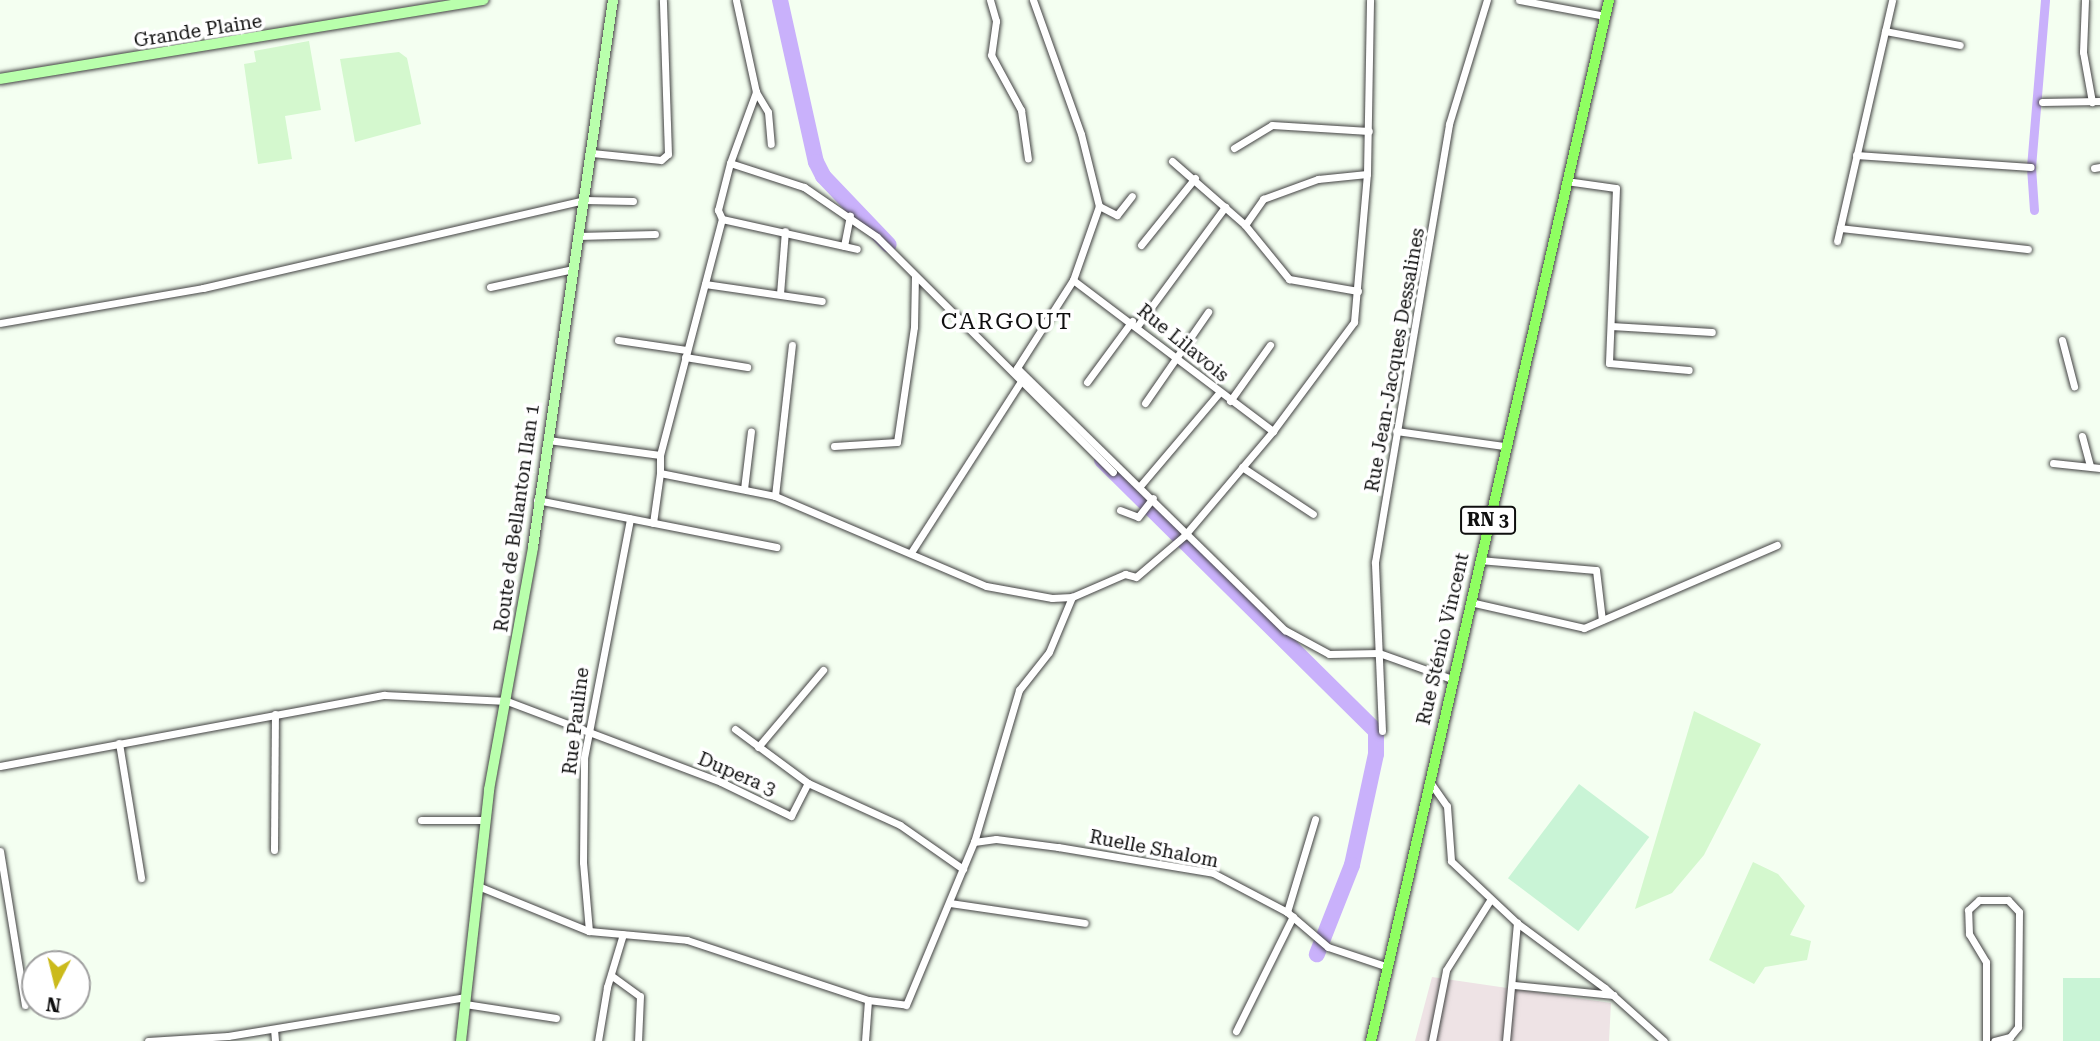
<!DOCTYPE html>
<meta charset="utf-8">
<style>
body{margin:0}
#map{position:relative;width:2100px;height:1041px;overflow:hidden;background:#f4fff1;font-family:"Roboto Serif",serif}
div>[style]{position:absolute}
.industrial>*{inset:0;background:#eee3e5}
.farmland>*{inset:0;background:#d4f8ce}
.pitch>*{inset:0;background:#c9f4d6;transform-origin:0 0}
.canal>*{height:9px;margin:-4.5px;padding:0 4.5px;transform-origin:4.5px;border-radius:4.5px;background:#c9b1fb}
.river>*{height:16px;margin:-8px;padding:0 8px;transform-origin:8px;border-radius:8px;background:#c9b1fb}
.roads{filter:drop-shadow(0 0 2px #424242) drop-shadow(0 0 2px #424242)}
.street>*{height:7px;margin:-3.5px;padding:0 3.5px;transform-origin:3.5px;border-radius:3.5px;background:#fff}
.secondary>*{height:10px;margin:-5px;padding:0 5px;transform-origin:5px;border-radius:5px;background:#b9ffac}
.primary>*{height:10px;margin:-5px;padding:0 5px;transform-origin:5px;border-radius:5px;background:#8fff61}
span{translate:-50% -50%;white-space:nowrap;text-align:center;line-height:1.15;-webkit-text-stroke:7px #fff;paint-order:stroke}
.shield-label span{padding:2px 5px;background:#fff;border:2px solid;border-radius:5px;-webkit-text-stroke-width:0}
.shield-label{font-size:18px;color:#0f0f0f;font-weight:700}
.street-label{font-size:19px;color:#0f0f0f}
.quarter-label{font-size:23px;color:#0f0f0f;letter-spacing:2px}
.north{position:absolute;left:21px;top:950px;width:70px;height:70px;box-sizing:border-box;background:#fff;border:2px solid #9f9f9f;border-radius:50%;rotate:187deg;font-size:19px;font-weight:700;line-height:28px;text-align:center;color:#0f0f0f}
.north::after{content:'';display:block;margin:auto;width:24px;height:32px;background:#cbba1b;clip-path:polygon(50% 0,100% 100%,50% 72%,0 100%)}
</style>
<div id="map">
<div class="industrial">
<div style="clip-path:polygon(1432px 977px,1611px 1003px,1609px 1041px,1415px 1041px)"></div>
</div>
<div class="farmland">
<div style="clip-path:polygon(309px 41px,321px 110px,285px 116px,292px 159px,258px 164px,244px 64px,256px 62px,254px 51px)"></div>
<div style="clip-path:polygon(399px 52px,407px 58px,421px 124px,355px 142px,340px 59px)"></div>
<div style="clip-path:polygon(1694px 711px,1761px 744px,1704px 855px,1672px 893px,1635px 909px)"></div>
<div style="clip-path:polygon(1753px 862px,1778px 874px,1805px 906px,1790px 935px,1811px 941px,1807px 960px,1765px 967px,1754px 984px,1709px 960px)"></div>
</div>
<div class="pitch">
<div style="left:1579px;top:784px;width:88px;height:118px;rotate:37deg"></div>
<div style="left:2063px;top:978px;width:37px;height:63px"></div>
</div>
<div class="canal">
<div style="left:2034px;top:210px;width:43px;rotate:-94deg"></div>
<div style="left:2031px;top:167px;width:168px;rotate:-85.2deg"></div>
</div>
<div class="river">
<div style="left:780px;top:0;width:166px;rotate:77.5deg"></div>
<div style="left:816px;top:162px;width:16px;rotate:63deg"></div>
<div style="left:823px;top:176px;width:95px;rotate:46.3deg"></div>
<div style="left:1102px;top:460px;width:385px;rotate:44.7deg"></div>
<div style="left:1376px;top:731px;width:23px;rotate:90deg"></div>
<div style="left:1376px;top:754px;width:114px;rotate:102.2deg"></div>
<div style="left:1352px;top:865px;width:96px;rotate:111.5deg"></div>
</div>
<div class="roads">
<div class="street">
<div style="left:990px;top:0;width:22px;rotate:74deg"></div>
<div style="left:996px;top:21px;width:34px;rotate:98deg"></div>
<div style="left:991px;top:55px;width:63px;rotate:61.4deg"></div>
<div style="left:1021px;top:110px;width:49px;rotate:81.9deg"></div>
<div style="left:1033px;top:0;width:142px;rotate:70.3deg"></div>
<div style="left:1081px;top:134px;width:74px;rotate:76deg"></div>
<div style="left:1099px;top:206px;width:78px;rotate:109.4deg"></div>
<div style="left:1073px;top:280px;width:104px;rotate:122.5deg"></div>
<div style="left:1017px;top:368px;width:375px;rotate:44.4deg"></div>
<div style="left:1285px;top:630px;width:50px;rotate:28.6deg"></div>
<div style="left:1329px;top:654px;width:50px;rotate:-1.1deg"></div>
<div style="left:1379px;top:653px;width:77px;rotate:19.6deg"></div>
<div style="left:1519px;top:0;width:87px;rotate:10.5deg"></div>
<div style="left:2085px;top:0;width:52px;rotate:92.2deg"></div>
<div style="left:2083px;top:52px;width:51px;rotate:79.8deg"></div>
<div style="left:1885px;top:31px;width:76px;rotate:10.6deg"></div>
<div style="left:756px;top:92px;width:23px;rotate:59deg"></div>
<div style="left:768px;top:112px;width:32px;rotate:85deg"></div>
<div style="left:2042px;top:102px;width:58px;rotate:-1deg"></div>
<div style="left:1234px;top:148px;width:44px;rotate:-31.2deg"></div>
<div style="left:1272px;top:125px;width:97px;rotate:3.5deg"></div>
<div style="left:592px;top:153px;width:69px;rotate:5.8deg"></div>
<div style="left:661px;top:160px;width:9px;rotate:-41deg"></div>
<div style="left:668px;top:154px;width:154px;rotate:-91.9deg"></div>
<div style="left:1856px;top:155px;width:175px;rotate:3.9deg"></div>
<div style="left:1172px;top:161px;width:97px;rotate:41.2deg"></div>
<div style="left:1245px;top:225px;width:70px;rotate:50.8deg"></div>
<div style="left:1289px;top:279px;width:70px;rotate:9.9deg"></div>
<div style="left:730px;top:163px;width:78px;rotate:18deg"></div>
<div style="left:804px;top:187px;width:88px;rotate:34.4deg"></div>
<div style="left:877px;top:237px;width:333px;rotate:44.9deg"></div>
<div style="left:2094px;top:168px;width:6px;rotate:-9deg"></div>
<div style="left:1566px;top:181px;width:50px;rotate:8deg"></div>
<div style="left:1616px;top:188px;width:175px;rotate:92.3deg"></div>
<div style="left:1609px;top:363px;width:80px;rotate:5deg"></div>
<div style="left:1099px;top:206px;width:20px;rotate:27deg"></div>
<div style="left:1117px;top:215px;width:24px;rotate:-52deg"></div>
<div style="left:722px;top:219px;width:138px;rotate:12.5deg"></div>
<div style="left:1245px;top:225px;width:32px;rotate:-55deg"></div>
<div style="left:1263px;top:199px;width:59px;rotate:-20deg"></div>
<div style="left:1318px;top:179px;width:49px;rotate:-5.8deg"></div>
<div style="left:1840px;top:228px;width:189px;rotate:6.4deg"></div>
<div style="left:578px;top:236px;width:77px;rotate:-1.5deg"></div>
<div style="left:1837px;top:241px;width:247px;rotate:-77.1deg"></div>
<div style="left:1141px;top:245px;width:86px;rotate:-51.1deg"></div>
<div style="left:844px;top:246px;width:31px;rotate:-79deg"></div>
<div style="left:1073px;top:280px;width:251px;rotate:37.1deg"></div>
<div style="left:705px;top:284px;width:118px;rotate:8.3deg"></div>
<div style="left:490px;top:287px;width:85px;rotate:-12.2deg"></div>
<div style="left:780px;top:294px;width:63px;rotate:-85.5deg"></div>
<div style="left:0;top:323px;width:206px;rotate:-9.8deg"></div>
<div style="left:203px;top:288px;width:391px;rotate:-13deg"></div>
<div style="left:584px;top:200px;width:49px;rotate:1.2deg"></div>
<div style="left:1138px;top:325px;width:147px;rotate:-53.6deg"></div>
<div style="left:1611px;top:326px;width:101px;rotate:3.4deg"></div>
<div style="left:618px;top:340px;width:69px;rotate:8.4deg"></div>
<div style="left:2062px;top:340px;width:48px;rotate:75.4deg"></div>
<div style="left:685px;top:357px;width:63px;rotate:9.2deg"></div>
<div style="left:1087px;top:382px;width:76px;rotate:-53.6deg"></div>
<div style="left:1230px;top:401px;width:69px;rotate:-54.5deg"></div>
<div style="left:1145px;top:403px;width:111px;rotate:-55.3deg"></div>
<div style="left:1396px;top:431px;width:109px;rotate:7.9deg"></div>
<div style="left:2082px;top:436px;width:31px;rotate:75deg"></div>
<div style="left:548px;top:440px;width:113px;rotate:7.6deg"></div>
<div style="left:660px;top:455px;width:18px;rotate:90deg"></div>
<div style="left:660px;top:473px;width:117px;rotate:11.3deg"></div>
<div style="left:775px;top:496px;width:229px;rotate:23.1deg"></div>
<div style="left:986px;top:586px;width:67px;rotate:10.3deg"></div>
<div style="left:1052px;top:598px;width:20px;rotate:-3deg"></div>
<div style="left:1072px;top:597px;width:58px;rotate:-23.5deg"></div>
<div style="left:1125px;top:574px;width:11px;rotate:15deg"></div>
<div style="left:1136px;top:577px;width:63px;rotate:-40.5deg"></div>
<div style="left:1184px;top:536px;width:138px;rotate:-49.7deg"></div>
<div style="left:1273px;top:431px;width:136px;rotate:-53.4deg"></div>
<div style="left:1354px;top:322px;width:149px;rotate:-85deg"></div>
<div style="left:1367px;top:174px;width:174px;rotate:-89deg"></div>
<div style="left:834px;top:446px;width:63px;rotate:-3.6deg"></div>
<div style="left:897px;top:442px;width:116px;rotate:-81.6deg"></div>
<div style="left:914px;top:327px;width:50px;rotate:-88.9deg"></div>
<div style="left:660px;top:455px;width:244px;rotate:-75.3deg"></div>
<div style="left:722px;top:219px;width:10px;rotate:-114deg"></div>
<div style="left:718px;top:210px;width:49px;rotate:-75.7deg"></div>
<div style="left:730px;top:163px;width:76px;rotate:-69.9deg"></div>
<div style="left:756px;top:92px;width:94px;rotate:-102.3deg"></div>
<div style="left:2053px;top:463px;width:47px;rotate:6.1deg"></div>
<div style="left:1242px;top:467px;width:85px;rotate:33.5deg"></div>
<div style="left:1140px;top:486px;width:122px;rotate:-49.7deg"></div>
<div style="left:744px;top:489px;width:58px;rotate:-83.1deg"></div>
<div style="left:775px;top:496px;width:152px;rotate:-83.6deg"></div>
<div style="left:537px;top:500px;width:244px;rotate:11.1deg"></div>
<div style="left:1120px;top:510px;width:19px;rotate:21deg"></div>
<div style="left:1138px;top:517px;width:24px;rotate:-52deg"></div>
<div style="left:653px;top:523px;width:50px;rotate:-82deg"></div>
<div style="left:912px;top:551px;width:206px;rotate:-57.3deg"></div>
<div style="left:1479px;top:560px;width:117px;rotate:4.9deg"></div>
<div style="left:1596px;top:570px;width:50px;rotate:83.2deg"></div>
<div style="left:1470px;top:602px;width:117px;rotate:12.8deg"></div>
<div style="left:1584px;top:628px;width:210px;rotate:-23.3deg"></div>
<div style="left:735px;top:729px;width:91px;rotate:36.5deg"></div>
<div style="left:1382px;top:731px;width:169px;rotate:-92.4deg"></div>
<div style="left:1375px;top:562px;width:444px;rotate:-80.4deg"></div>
<div style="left:1449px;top:124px;width:130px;rotate:-73deg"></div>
<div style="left:119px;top:743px;width:137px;rotate:80.7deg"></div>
<div style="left:758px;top:747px;width:101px;rotate:-49.8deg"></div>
<div style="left:0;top:766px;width:391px;rotate:-10.5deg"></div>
<div style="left:384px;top:695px;width:123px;rotate:2.8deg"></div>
<div style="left:507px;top:701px;width:229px;rotate:20.7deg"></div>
<div style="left:721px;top:782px;width:78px;rotate:25.9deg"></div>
<div style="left:791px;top:816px;width:37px;rotate:-63deg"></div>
<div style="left:808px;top:783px;width:101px;rotate:24.5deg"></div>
<div style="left:900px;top:825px;width:77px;rotate:34.9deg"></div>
<div style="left:1430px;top:782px;width:29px;rotate:55deg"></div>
<div style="left:1447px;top:806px;width:55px;rotate:85.8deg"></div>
<div style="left:1451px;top:861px;width:91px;rotate:43.2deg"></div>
<div style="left:1517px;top:923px;width:109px;rotate:36.5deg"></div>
<div style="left:1605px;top:988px;width:79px;rotate:41.9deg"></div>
<div style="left:421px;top:820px;width:64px"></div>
<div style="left:974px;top:842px;width:22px;rotate:-8deg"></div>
<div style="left:996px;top:839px;width:63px;rotate:7.4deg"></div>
<div style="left:1058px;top:847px;width:157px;rotate:9.5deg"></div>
<div style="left:1213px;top:873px;width:84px;rotate:27.8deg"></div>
<div style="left:1287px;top:912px;width:54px;rotate:40.5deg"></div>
<div style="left:1328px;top:947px;width:63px;rotate:18.4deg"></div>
<div style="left:274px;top:850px;width:136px;rotate:-89.6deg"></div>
<div style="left:0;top:851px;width:156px;rotate:80.8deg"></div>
<div style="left:478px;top:886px;width:120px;rotate:22.1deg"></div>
<div style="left:589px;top:931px;width:98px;rotate:5.2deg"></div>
<div style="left:687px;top:940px;width:191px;rotate:18.3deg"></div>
<div style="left:868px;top:1000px;width:38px;rotate:7deg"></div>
<div style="left:906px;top:1005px;width:177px;rotate:-67.4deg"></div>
<div style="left:974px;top:842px;width:159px;rotate:-73.5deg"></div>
<div style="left:1019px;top:690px;width:48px;rotate:-51.7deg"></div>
<div style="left:1049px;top:652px;width:60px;rotate:-67.3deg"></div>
<div style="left:950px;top:903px;width:136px;rotate:8.4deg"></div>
<div style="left:1287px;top:912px;width:97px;rotate:-73.2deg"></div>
<div style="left:589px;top:931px;width:69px;rotate:-95deg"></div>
<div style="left:583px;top:862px;width:104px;rotate:-89.4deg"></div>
<div style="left:584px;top:758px;width:244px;rotate:-79.1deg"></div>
<div style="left:612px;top:976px;width:34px;rotate:36deg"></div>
<div style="left:640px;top:996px;width:45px;rotate:92.5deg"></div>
<div style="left:1514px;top:985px;width:100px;rotate:5.7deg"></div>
<div style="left:465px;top:1004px;width:92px;rotate:8.7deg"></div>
<div style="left:274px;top:1029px;width:12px;rotate:85deg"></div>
<div style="left:1236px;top:1031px;width:128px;rotate:-63.6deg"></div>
<div style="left:148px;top:1041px;width:80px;rotate:-3.6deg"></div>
<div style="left:228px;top:1036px;width:241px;rotate:-9.3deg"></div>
<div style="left:598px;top:1041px;width:55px;rotate:-80.5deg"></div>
<div style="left:607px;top:987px;width:55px;rotate:-73.2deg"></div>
<div style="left:865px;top:1041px;width:41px;rotate:-85.8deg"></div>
<div style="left:1432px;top:1041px;width:72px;rotate:-78.8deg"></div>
<div style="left:1446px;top:970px;width:83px;rotate:-57.8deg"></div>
<div style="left:1506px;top:1041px;width:119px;rotate:-84.7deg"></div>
<div style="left:1986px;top:1041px;width:79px;rotate:-90deg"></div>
<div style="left:1986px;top:962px;width:33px;rotate:-121deg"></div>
<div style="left:1969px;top:934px;width:24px;rotate:-92deg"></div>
<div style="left:1968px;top:910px;width:15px;rotate:-42deg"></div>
<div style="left:1979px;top:900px;width:29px"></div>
<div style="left:2008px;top:900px;width:16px;rotate:47deg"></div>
<div style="left:2019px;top:912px;width:115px;rotate:90.5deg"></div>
<div style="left:2018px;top:1027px;width:13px;rotate:129deg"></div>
<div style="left:2010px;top:1037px;width:16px;rotate:166deg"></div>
</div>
<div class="secondary">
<div style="left:0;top:79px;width:490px;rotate:-9.3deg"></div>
<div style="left:461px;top:1041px;width:253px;rotate:-83.6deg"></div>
<div style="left:489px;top:790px;width:247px;rotate:-79.7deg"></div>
<div style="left:533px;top:547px;width:553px;rotate:-81.68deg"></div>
</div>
<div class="primary">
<div style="left:1371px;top:1041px;width:1068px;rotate:-77.12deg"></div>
</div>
</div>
<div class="shield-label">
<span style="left:1488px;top:520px">RN 3</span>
</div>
<div class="street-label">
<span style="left:198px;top:31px;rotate:-9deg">Grande Plaine</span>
<span style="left:1183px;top:343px;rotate:39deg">Rue Lilavois</span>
<span style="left:1395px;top:360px;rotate:-80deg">Rue Jean-Jacques Dessalines</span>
<span style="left:517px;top:518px;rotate:-82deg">Route de Bellanton Ilan 1</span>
<span style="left:1443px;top:639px;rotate:-77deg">Rue Sténio Vincent</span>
<span style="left:576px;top:721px;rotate:-83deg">Rue Pauline</span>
<span style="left:737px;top:774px;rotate:23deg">Dupera 3</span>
<span style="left:1154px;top:849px;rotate:11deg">Ruelle Shalom</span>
</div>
<div class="quarter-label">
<span style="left:1007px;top:322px">CARGOUT</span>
</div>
<div class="north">N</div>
</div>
